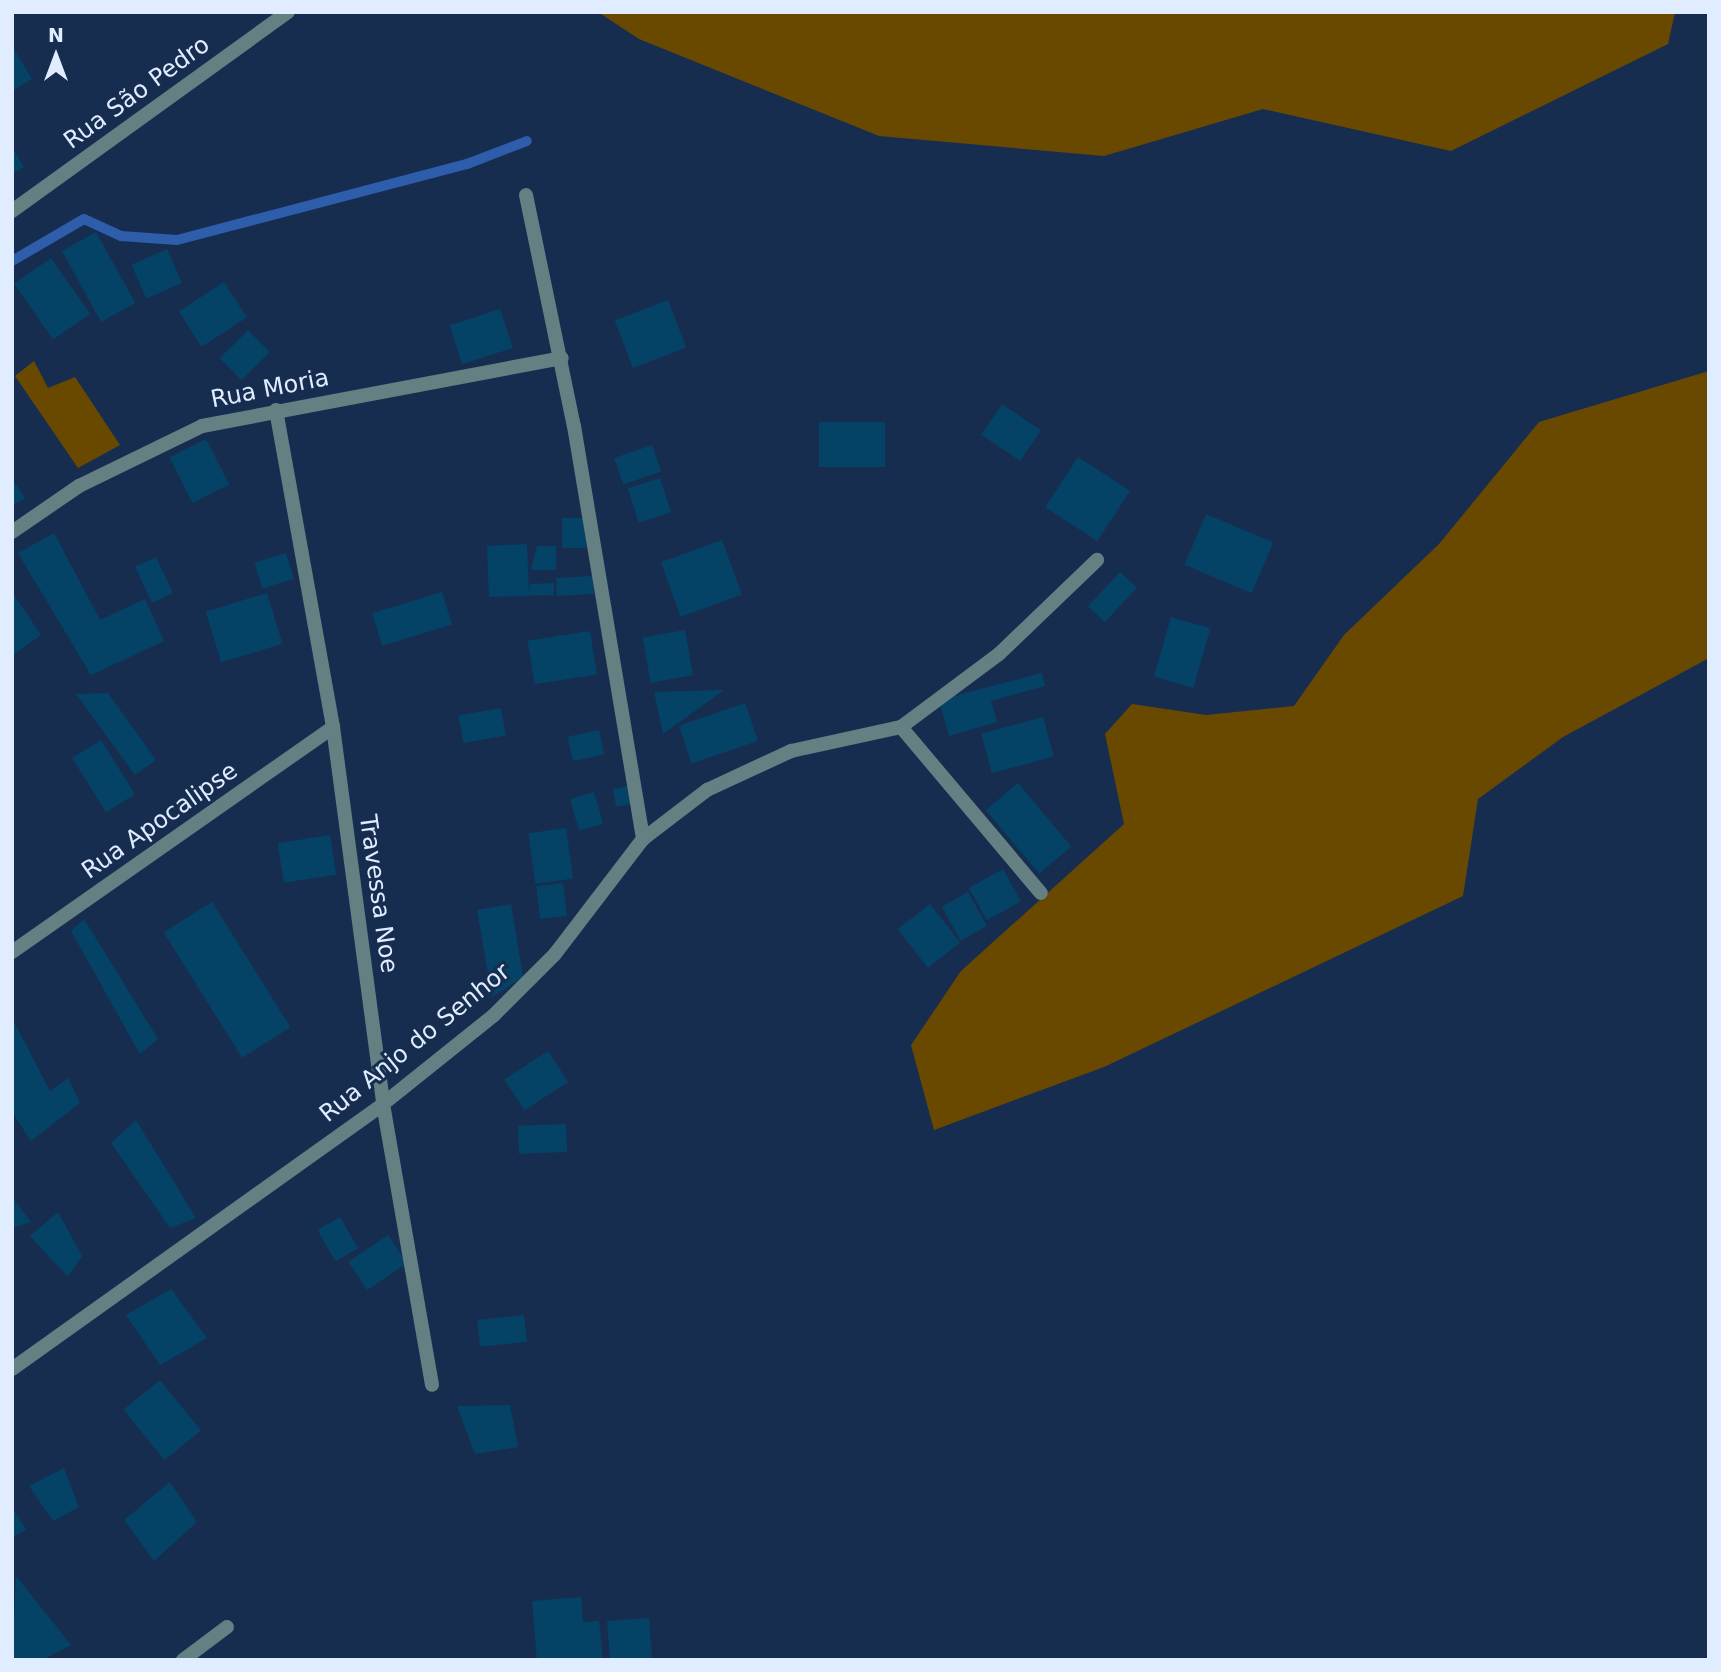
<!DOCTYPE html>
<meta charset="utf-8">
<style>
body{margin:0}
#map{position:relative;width:1721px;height:1672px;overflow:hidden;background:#172d50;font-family:"DejaVu Sans",sans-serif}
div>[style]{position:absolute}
.green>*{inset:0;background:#694900}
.stream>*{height:10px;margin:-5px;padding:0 5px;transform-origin:5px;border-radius:5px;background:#2d5dab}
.building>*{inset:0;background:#044365;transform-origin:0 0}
.street>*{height:14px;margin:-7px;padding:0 7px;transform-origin:7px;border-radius:7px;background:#658082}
span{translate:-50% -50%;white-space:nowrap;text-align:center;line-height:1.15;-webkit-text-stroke:6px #172d50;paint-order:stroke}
.street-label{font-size:24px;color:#e0ecff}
.frame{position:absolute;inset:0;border:14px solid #e0ecff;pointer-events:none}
.north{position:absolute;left:21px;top:21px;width:70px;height:70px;-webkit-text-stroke:5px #172d50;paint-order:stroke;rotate:0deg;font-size:19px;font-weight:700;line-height:28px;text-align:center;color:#e0ecff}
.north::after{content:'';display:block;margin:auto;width:24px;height:32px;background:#e0ecff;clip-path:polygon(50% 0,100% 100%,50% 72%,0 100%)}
</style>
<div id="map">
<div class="green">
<div style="clip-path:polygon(598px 12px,1675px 12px,1668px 44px,1451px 151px,1263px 109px,1104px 156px,879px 136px,639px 39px)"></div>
<div style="clip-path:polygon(34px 361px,48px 388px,75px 377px,120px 445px,78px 468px,15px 376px)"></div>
<div style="clip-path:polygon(1709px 371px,1709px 658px,1563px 737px,1478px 799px,1463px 896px,1104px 1067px,934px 1130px,911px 1045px,961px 971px,1124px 824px,1105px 734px,1132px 704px,1206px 715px,1294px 706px,1344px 635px,1439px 544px,1539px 422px)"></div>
</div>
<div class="stream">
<div style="left:12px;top:261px;width:83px;rotate:-30.3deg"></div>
<div style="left:84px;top:219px;width:41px;rotate:24.7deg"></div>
<div style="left:121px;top:236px;width:56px;rotate:4.1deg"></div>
<div style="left:177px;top:240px;width:300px;rotate:-14.7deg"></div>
<div style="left:467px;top:164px;width:64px;rotate:-21deg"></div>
</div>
<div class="building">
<div style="clip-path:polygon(12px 46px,32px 79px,12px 91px)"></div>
<div style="clip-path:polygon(12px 147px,24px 167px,12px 174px)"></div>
<div style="left:96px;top:232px;width:81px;height:39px;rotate:61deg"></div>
<div style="left:167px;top:249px;width:37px;height:39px;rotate:66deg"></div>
<div style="left:51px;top:258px;width:68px;height:45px;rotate:55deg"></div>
<div style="left:224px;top:282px;width:42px;height:54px;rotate:57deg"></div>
<div style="left:668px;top:300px;width:51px;height:57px;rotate:69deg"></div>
<div style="left:500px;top:309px;width:41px;height:53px;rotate:72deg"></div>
<div style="left:248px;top:330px;width:31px;height:40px;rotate:45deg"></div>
<div style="left:1002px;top:404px;width:47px;height:37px;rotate:34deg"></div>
<div style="left:819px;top:422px;width:66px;height:45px"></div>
<div style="left:206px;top:439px;width:51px;height:41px;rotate:63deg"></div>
<div style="left:652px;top:445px;width:28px;height:40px;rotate:71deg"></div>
<div style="left:1078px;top:457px;width:62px;height:60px;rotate:33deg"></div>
<div style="left:660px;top:478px;width:36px;height:34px;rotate:72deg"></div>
<div style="clip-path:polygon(12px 479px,25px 498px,12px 506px)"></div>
<div style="left:1206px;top:514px;width:73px;height:55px;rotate:23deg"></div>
<div style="left:562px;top:518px;width:24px;height:30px"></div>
<div style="clip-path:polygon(54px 533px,100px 620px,145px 599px,164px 641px,91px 675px,18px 553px)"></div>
<div style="left:722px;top:540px;width:58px;height:65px;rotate:70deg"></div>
<div style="clip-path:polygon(527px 544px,529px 593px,530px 584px,554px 583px,554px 595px,489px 597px,487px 546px)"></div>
<div style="clip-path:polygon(537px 546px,556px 546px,556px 570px,531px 570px)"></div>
<div style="left:286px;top:553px;width:27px;height:33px;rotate:73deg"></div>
<div style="left:156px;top:557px;width:40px;height:23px;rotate:65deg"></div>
<div style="left:1120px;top:572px;width:23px;height:47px;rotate:43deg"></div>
<div style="left:593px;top:576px;width:18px;height:37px;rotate:87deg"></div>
<div style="clip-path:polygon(12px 592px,41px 635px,14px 654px,12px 652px)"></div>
<div style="left:442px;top:592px;width:34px;height:73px;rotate:73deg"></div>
<div style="left:267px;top:593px;width:53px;height:64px;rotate:73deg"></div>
<div style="left:1171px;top:617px;width:41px;height:62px;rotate:16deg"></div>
<div style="left:685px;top:630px;width:46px;height:43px;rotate:80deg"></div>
<div style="left:590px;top:631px;width:44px;height:63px;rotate:81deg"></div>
<div style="clip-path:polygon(1042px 673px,1045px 686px,991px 701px,997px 722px,949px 736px,939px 700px)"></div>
<div style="clip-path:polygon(724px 690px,663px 734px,654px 692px)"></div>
<div style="clip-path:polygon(108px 693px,156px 760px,135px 775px,76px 694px)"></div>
<div style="left:745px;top:703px;width:40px;height:70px;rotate:71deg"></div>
<div style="left:501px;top:708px;width:28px;height:43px;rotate:80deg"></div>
<div style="left:1043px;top:717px;width:41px;height:64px;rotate:75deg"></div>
<div style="left:599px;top:730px;width:25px;height:32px;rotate:78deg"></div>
<div style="left:101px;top:740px;width:64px;height:34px;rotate:58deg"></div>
<div style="left:1018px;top:783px;width:83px;height:42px;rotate:50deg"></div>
<div style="left:630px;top:786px;width:18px;height:17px;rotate:81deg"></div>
<div style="left:594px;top:792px;width:33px;height:25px;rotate:74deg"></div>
<div style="left:566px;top:828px;width:51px;height:38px;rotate:82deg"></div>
<div style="left:330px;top:835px;width:40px;height:53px;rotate:81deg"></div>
<div style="left:1003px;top:869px;width:37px;height:39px;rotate:61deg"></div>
<div style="left:563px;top:883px;width:33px;height:27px;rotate:83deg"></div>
<div style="left:968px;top:892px;width:39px;height:30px;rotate:61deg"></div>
<div style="left:212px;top:902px;width:148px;height:57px;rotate:58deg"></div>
<div style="clip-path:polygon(511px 904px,523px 977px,492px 997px,477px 910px)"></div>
<div style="left:930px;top:904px;width:49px;height:41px;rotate:52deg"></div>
<div style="clip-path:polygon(84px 919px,158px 1039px,140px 1054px,71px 931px)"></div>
<div style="clip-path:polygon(12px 1018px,50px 1091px,68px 1078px,80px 1103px,31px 1141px,12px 1112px)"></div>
<div style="left:548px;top:1051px;width:37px;height:52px;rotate:57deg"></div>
<div style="clip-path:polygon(136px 1120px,196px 1218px,170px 1228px,111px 1143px)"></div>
<div style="left:566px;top:1124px;width:28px;height:48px;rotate:88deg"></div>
<div style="clip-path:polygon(12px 1197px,31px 1222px,12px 1228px)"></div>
<div style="clip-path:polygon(58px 1212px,82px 1256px,68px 1277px,30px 1236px)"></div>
<div style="left:340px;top:1217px;width:36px;height:26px;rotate:60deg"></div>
<div style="left:388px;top:1235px;width:34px;height:48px;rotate:56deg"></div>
<div style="clip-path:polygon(171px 1289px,207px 1338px,160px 1365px,126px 1315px)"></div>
<div style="left:524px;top:1315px;width:27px;height:47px;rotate:84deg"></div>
<div style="left:160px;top:1380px;width:65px;height:47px;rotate:51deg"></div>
<div style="clip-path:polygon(510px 1405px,518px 1447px,475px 1454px,457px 1406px)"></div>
<div style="clip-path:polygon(64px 1468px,79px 1507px,53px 1521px,29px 1486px)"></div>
<div style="clip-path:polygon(170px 1482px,197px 1522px,154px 1561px,124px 1520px)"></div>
<div style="clip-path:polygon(12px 1508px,26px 1529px,12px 1538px)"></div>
<div style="clip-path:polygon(16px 1576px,71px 1645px,42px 1660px,12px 1660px)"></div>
<div style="clip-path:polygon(581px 1597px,583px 1622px,599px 1621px,603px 1660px,537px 1660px,532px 1601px)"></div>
<div style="left:649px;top:1618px;width:42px;height:42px;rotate:86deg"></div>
</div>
<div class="street">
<div style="left:526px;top:195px;width:236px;rotate:78.3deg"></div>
<div style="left:574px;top:426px;width:419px;rotate:80.5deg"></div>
<div style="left:12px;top:211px;width:340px;rotate:-35.8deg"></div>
<div style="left:276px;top:410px;width:322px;rotate:79.8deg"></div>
<div style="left:333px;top:727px;width:380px;rotate:82.4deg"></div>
<div style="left:383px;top:1104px;width:285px;rotate:80.1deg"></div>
<div style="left:12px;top:532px;width:81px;rotate:-34.5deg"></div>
<div style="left:79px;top:486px;width:137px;rotate:-26deg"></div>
<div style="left:202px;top:426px;width:366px;rotate:-10.7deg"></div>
<div style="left:901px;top:727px;width:217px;rotate:49.9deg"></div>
<div style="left:12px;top:952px;width:392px;rotate:-35deg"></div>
<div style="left:12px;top:1369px;width:456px;rotate:-35.5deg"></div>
<div style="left:383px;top:1104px;width:142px;rotate:-38.7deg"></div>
<div style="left:494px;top:1015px;width:86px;rotate:-45deg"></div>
<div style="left:555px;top:954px;width:145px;rotate:-52.6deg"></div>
<div style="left:643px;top:839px;width:81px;rotate:-37.4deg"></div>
<div style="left:707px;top:790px;width:93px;rotate:-24.9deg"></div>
<div style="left:791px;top:751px;width:113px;rotate:-12.3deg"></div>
<div style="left:901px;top:727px;width:122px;rotate:-36.7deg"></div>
<div style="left:999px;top:654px;width:136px;rotate:-43.8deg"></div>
<div style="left:183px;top:1660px;width:55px;rotate:-36.9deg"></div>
</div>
<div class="street-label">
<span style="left:137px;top:93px;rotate:-36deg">Rua São Pedro</span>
<span style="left:270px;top:389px;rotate:-11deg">Rua Moria</span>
<span style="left:160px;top:821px;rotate:-35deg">Rua Apocalipse</span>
<span style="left:378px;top:894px;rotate:82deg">Travessa Noe</span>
<span style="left:415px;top:1043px;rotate:-39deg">Rua Anjo do Senhor</span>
</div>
<div class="frame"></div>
<div class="north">N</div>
</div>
